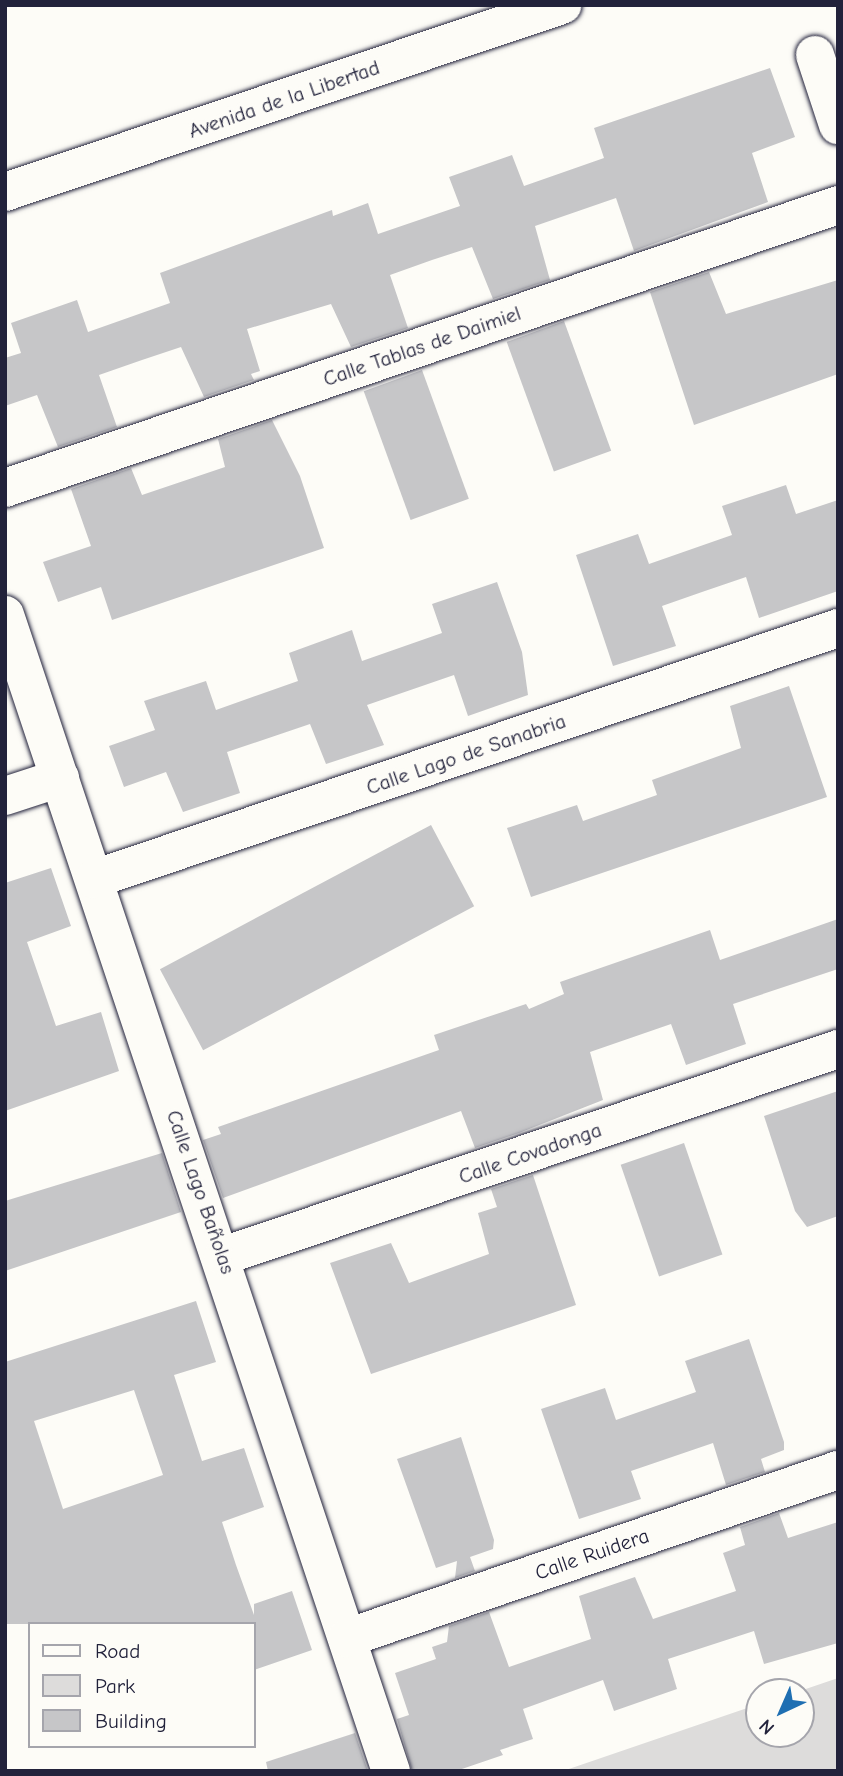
<!DOCTYPE html>
<meta charset="utf-8">
<style>
body{margin:0}
#map{position:relative;width:843px;height:1776px;overflow:hidden;background:#fdfcf7;font-family:"Comic Neue",sans-serif}
div>[style]{position:absolute}
.green>*{inset:0;background:#dddcdb}
.building>*{inset:0;background:#c6c6c8;transform-origin:0 0}
.roads{filter:drop-shadow(0 0 2px #22223b) drop-shadow(0 0 2px #22223b)}
.minor>*{height:38px;margin:-19px;padding:0 19px;transform-origin:19px;border-radius:19px;background:#fdfcf7}
span{translate:-50% -50%;white-space:nowrap;text-align:center;line-height:1.15;-webkit-text-stroke:7px #fdfcf7;paint-order:stroke}
.street-label{font-size:21px;color:#22223b}
.frame{position:absolute;inset:0;border:7px solid #22223b;pointer-events:none}
.legend{position:absolute;left:28px;top:1622px;width:228px;height:126px;box-sizing:border-box;background:#fdfcf7;border:2px solid #a5a5ac;margin:0;padding:9px 12px;list-style:none;font-size:21px;color:#22223b}
.legend li{display:flex;align-items:center;gap:14px;height:35px}
.legend b{width:35px;border:2px solid #a5a5ac}
.north{position:absolute;left:745px;top:1678px;width:70px;height:70px;box-sizing:border-box;background:#fdfcf7;border:2px solid #a5a5ac;border-radius:50%;rotate:224deg;font-size:19px;font-weight:700;line-height:28px;text-align:center;color:#22223b}
.north::after{content:'';display:block;margin:auto;width:24px;height:32px;background:#1f6fb2;clip-path:polygon(50% 0,100% 100%,50% 72%,0 100%)}
</style>
<div id="map">
<div class="green">
<div style="clip-path:polygon(838px 1678px,838px 1771px,563px 1771px,759px 1704px,759px 1734px,801px 1734px,797px 1692px)"></div>
</div>
<div class="building">
<div style="clip-path:polygon(770px 68px,795px 137px,752px 153px,768px 202px,634px 251px,616px 198px,535px 226px,550px 280px,493px 299px,472px 247px,432px 260px,390px 275px,408px 328px,351px 347px,331px 304px,247px 329px,260px 371px,251px 374px,254px 380px,204px 397px,181px 347px,142px 360px,99px 375px,117px 427px,58px 447px,37px 395px,5px 406px,5px 358px,21px 353px,11px 323px,77px 300px,88px 332px,170px 303px,160px 273px,332px 210px,333px 216px,368px 203px,378px 234px,460px 206px,449px 177px,512px 155px,524px 186px,604px 158px,594px 128px)"></div>
<div style="clip-path:polygon(709px 272px,726px 314px,838px 280px,838px 374px,694px 425px,650px 292px)"></div>
<div style="left:564px;top:321px;width:138px;height:61px;rotate:70deg"></div>
<div style="left:422px;top:370px;width:137px;height:62px;rotate:70deg"></div>
<div style="clip-path:polygon(272px 420px,300px 476px,324px 548px,112px 620px,101px 587px,58px 602px,43px 562px,91px 546px,71px 489px,131px 468px,142px 495px,225px 467px,218px 439px)"></div>
<div style="clip-path:polygon(786px 485px,796px 514px,838px 500px,838px 591px,759px 618px,746px 577px,702px 592px,662px 606px,676px 646px,613px 666px,576px 555px,638px 534px,649px 564px,732px 535px,722px 506px)"></div>
<div style="clip-path:polygon(497px 582px,522px 652px,528px 695px,468px 716px,454px 675px,367px 705px,384px 745px,326px 764px,310px 724px,227px 752px,240px 793px,183px 812px,166px 772px,124px 787px,109px 746px,155px 730px,144px 701px,206px 681px,216px 710px,298px 681px,289px 653px,352px 630px,362px 661px,442px 633px,432px 604px)"></div>
<div style="clip-path:polygon(789px 686px,827px 797px,531px 897px,507px 828px,577px 805px,583px 821px,657px 795px,652px 780px,741px 748px,730px 706px)"></div>
<div style="left:431px;top:825px;width:92px;height:307px;rotate:62deg"></div>
<div style="clip-path:polygon(51px 868px,71px 926px,27px 942px,56px 1026px,101px 1012px,119px 1071px,5px 1111px,5px 883px)"></div>
<div style="clip-path:polygon(838px 919px,838px 969px,733px 1004px,746px 1044px,686px 1065px,671px 1024px,590px 1052px,603px 1100px,519px 1133px,475px 1148px,461px 1111px,223px 1198px,203px 1140px,221px 1134px,218px 1127px,439px 1050px,434px 1035px,526px 1004px,529px 1009px,564px 994px,560px 982px,710px 930px,720px 960px)"></div>
<div style="clip-path:polygon(838px 1091px,838px 1216px,807px 1227px,795px 1211px,764px 1116px)"></div>
<div style="left:684px;top:1143px;width:118px;height:67px;rotate:71deg"></div>
<div style="clip-path:polygon(162px 1153px,181px 1212px,5px 1271px,5px 1201px)"></div>
<div style="clip-path:polygon(533px 1175px,576px 1305px,371px 1374px,330px 1263px,391px 1243px,409px 1283px,489px 1254px,478px 1213px,497px 1207px,491px 1189px)"></div>
<div style="clip-path:polygon(evenodd,196px 1301px,216px 1362px,174px 1375px,202px 1461px,244px 1448px,264px 1507px,222px 1522px,236px 1565px,254px 1615px,254px 1604px,292px 1591px,312px 1650px,254px 1670px,254px 1624px,5px 1624px,5px 1362px,196px 1301px,134px 1390px,163px 1475px,63px 1509px,34px 1421px,134px 1390px)"></div>
<div style="clip-path:polygon(749px 1339px,784px 1442px,784px 1450px,761px 1459px,765px 1472px,726px 1485px,713px 1443px,631px 1471px,641px 1499px,579px 1519px,541px 1409px,605px 1388px,616px 1420px,696px 1392px,685px 1361px)"></div>
<div style="clip-path:polygon(461px 1437px,494px 1540px,493px 1549px,470px 1557px,475px 1571px,455px 1578px,457px 1561px,436px 1568px,397px 1459px)"></div>
<div style="clip-path:polygon(779px 1513px,788px 1538px,838px 1522px,838px 1643px,764px 1664px,754px 1631px,668px 1659px,677px 1689px,614px 1711px,603px 1680px,523px 1709px,533px 1739px,500px 1750px,503px 1755px,456px 1771px,412px 1771px,397px 1719px,409px 1715px,395px 1673px,436px 1659px,432px 1647px,447px 1642px,449px 1626px,489px 1612px,509px 1667px,591px 1639px,579px 1596px,635px 1577px,653px 1619px,736px 1591px,723px 1553px,745px 1545px,740px 1527px)"></div>
<div style="clip-path:polygon(355px 1733px,368px 1771px,268px 1771px,266px 1762px)"></div>
</div>
<div class="roads">
<div class="minor">
<div style="left:815px;top:55px;width:74px;rotate:71.8deg"></div>
<div style="left:5px;top:192px;width:588px;rotate:-18.56deg"></div>
<div style="left:5px;top:488px;width:880px;rotate:-18.76deg"></div>
<div style="left:5px;top:615px;width:1219px;rotate:71.54deg"></div>
<div style="left:5px;top:796px;width:58px;rotate:-18.1deg"></div>
<div style="left:94px;top:879px;width:785px;rotate:-18.64deg"></div>
<div style="left:223px;top:1256px;width:649px;rotate:-18.6deg"></div>
<div style="left:347px;top:1638px;width:519px;rotate:-18.89deg"></div>
</div>
</div>
<div class="street-label">
<span style="left:284px;top:99px;rotate:-19deg">Avenida de la Libertad</span>
<span style="left:422px;top:346px;rotate:-19deg">Calle Tablas de Daimiel</span>
<span style="left:466px;top:754px;rotate:-19deg">Calle Lago de Sanabria</span>
<span style="left:530px;top:1153px;rotate:-19deg">Calle Covadonga</span>
<span style="left:201px;top:1192px;rotate:71deg">Calle Lago Bañolas</span>
<span style="left:592px;top:1554px;rotate:-19deg">Calle Ruidera</span>
</div>
<div class="frame"></div>
<ul class="legend">
<li><b style="height:9px;background:#fdfcf7"></b>Road</li>
<li><b style="height:19px;background:#dddcdb"></b>Park</li>
<li><b style="height:19px;background:#c6c6c8"></b>Building</li>
</ul>
<div class="north">N</div>
</div>
